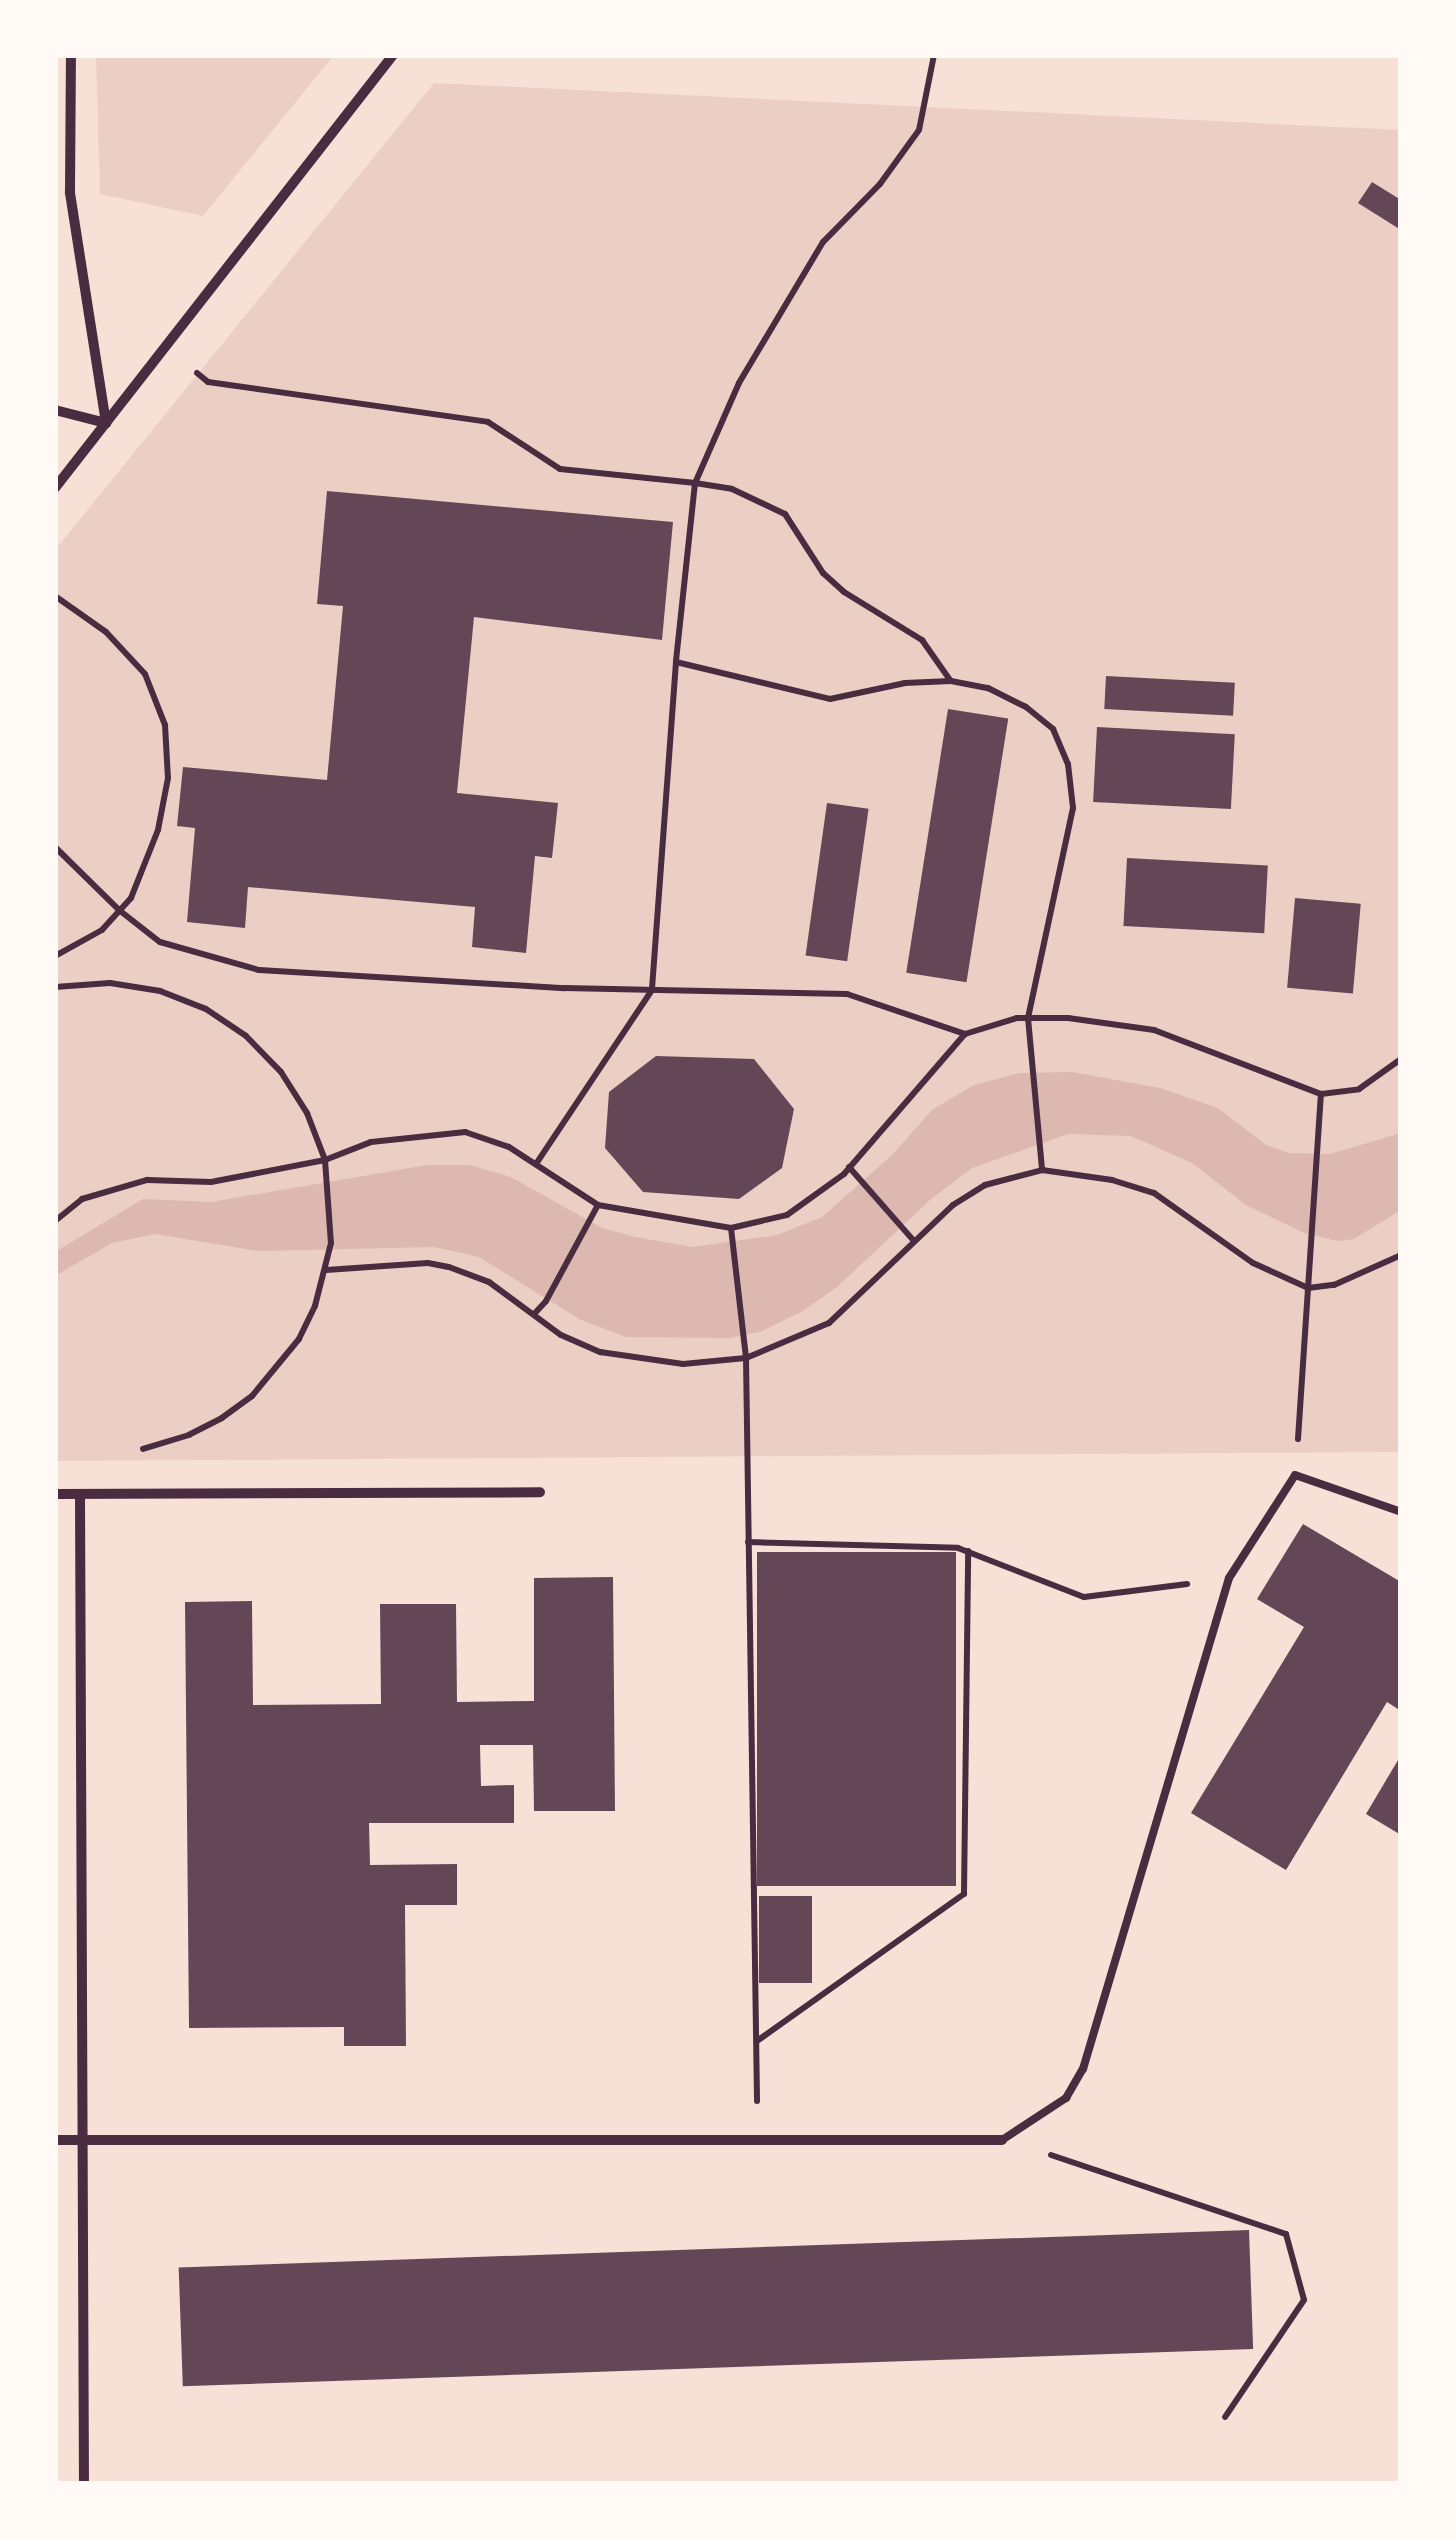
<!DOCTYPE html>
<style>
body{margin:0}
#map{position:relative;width:1456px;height:2539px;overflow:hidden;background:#f7e1d7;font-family:"Times New Roman",serif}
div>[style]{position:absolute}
.green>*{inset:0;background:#ebcfc5}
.water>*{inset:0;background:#dcb8b0}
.building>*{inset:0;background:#644757;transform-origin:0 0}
.path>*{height:6px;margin:-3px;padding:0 3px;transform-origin:3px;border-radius:3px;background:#4a2c40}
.service>*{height:8px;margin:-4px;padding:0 4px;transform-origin:4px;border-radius:4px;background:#4a2c40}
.minor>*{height:10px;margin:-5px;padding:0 5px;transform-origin:5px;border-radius:5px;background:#4a2c40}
span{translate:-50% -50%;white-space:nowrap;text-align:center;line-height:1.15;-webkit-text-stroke:8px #fffaf5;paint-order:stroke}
.frame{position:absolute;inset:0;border:58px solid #fffaf5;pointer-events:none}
</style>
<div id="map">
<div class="green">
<div style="clip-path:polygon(96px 55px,334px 55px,203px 216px,100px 194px)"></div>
<div style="clip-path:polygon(434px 83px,1401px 130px,1401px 1452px,55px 1461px,55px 550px)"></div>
</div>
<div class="water">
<div style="clip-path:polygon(1072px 1072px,1160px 1088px,1218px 1108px,1266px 1145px,1289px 1153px,1330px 1154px,1401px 1133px,1401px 1210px,1354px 1239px,1337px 1241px,1304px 1233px,1246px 1205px,1192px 1163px,1131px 1136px,1068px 1134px,972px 1168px,930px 1200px,837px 1287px,803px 1311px,760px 1332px,730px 1338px,626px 1337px,581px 1320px,479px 1257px,434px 1247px,258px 1251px,155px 1234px,112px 1243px,55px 1276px,55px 1252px,143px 1199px,211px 1202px,427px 1165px,470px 1165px,511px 1177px,602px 1228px,635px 1237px,693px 1247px,777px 1235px,822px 1217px,892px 1155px,932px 1110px,974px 1085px,1020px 1073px)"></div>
</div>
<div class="building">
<div style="clip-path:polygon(1372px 182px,1401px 200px,1401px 230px,1358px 203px)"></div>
<div style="clip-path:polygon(327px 491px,673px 522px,662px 640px,474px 617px,457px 793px,558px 803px,552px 858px,535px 856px,526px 953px,472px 947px,475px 907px,248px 887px,245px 928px,187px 922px,195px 828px,177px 826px,183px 767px,327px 780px,343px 606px,317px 604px)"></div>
<div style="left:1106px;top:676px;width:129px;height:33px;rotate:3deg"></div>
<div style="left:948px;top:709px;width:61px;height:267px;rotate:9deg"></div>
<div style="left:1097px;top:727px;width:138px;height:75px;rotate:3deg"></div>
<div style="left:827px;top:803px;width:42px;height:154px;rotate:8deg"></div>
<div style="left:1127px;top:858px;width:141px;height:68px;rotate:3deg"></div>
<div style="left:1295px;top:898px;width:66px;height:90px;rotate:5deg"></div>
<div style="clip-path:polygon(656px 1056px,754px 1059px,794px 1109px,782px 1168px,739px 1199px,643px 1192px,605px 1148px,609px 1092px)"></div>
<div style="clip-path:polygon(1303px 1524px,1401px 1582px,1401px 1711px,1387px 1702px,1286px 1870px,1191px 1813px,1304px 1627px,1257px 1599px)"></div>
<div style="left:956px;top:1552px;width:334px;height:199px;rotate:90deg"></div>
<div style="clip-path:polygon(613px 1577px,615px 1811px,534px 1811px,533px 1745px,480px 1745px,481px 1786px,514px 1785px,514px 1823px,369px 1823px,370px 1865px,457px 1864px,457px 1905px,405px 1905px,406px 2046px,344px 2046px,344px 2027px,189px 2028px,185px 1602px,252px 1601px,253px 1705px,381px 1704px,380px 1604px,456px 1604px,457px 1702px,534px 1701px,534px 1578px)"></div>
<div style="clip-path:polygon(1401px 1755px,1401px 1835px,1366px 1814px)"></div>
<div style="left:759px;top:1896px;width:53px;height:87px"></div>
<div style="left:1249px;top:2230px;width:119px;height:1071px;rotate:88deg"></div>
</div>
<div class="path">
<div style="left:934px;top:55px;width:76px;rotate:101.3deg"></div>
<div style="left:919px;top:130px;width:67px;rotate:125.8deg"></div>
<div style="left:880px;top:184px;width:81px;rotate:134.5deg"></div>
<div style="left:823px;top:242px;width:164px;rotate:120.8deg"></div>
<div style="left:739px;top:383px;width:109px;rotate:113.7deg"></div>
<div style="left:695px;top:483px;width:37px;rotate:9deg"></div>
<div style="left:732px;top:489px;width:59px;rotate:25.3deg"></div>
<div style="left:785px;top:514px;width:70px;rotate:57.2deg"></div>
<div style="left:823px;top:573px;width:28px;rotate:42deg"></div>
<div style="left:844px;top:592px;width:92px;rotate:31.6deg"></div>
<div style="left:922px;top:640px;width:49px;rotate:55deg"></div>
<div style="left:197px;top:373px;width:14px;rotate:39deg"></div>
<div style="left:208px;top:382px;width:283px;rotate:8.1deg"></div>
<div style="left:488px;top:422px;width:86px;rotate:33.1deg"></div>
<div style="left:560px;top:469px;width:136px;rotate:5.9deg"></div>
<div style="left:695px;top:483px;width:180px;rotate:96.1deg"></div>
<div style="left:676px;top:662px;width:329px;rotate:94.2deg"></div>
<div style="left:652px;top:990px;width:209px;rotate:123.7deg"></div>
<div style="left:55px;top:596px;width:62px;rotate:35.2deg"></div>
<div style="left:106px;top:632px;width:57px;rotate:47.1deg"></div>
<div style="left:145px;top:674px;width:55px;rotate:68.6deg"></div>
<div style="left:165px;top:725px;width:53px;rotate:86.8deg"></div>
<div style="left:168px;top:778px;width:53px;rotate:100.9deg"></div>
<div style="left:158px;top:830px;width:73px;rotate:111.7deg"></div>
<div style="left:131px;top:898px;width:43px;rotate:132.2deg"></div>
<div style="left:102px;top:930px;width:54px;rotate:151deg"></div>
<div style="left:676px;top:662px;width:158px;rotate:13.5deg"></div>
<div style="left:830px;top:699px;width:77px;rotate:-12deg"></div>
<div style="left:905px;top:683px;width:46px;rotate:-2.5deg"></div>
<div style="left:951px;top:681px;width:38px;rotate:11deg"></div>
<div style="left:988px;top:688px;width:42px;rotate:26.6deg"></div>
<div style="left:1026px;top:707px;width:35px;rotate:39deg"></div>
<div style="left:1053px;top:729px;width:38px;rotate:67deg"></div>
<div style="left:1068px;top:764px;width:44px;rotate:83.5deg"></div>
<div style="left:1073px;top:808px;width:215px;rotate:102.1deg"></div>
<div style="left:1028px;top:1018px;width:153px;rotate:84.7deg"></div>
<div style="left:55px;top:847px;width:90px;rotate:44.5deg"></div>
<div style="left:119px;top:910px;width:52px;rotate:38deg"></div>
<div style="left:160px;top:942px;width:103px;rotate:15.8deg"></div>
<div style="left:259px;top:970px;width:306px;rotate:3.4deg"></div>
<div style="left:564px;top:988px;width:283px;rotate:1.2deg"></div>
<div style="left:847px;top:994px;width:125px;rotate:18.7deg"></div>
<div style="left:55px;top:987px;width:55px;rotate:-4.2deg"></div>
<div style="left:110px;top:983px;width:51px;rotate:9.1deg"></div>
<div style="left:160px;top:991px;width:49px;rotate:21.4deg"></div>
<div style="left:206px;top:1009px;width:48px;rotate:34deg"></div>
<div style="left:246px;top:1036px;width:50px;rotate:45.8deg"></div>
<div style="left:281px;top:1072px;width:49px;rotate:57.6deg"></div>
<div style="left:307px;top:1113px;width:50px;rotate:69deg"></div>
<div style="left:325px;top:1160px;width:83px;rotate:85.9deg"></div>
<div style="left:331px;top:1243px;width:65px;rotate:104.3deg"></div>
<div style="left:315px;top:1306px;width:37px;rotate:116deg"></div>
<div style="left:299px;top:1339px;width:74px;rotate:129.5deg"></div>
<div style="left:252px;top:1396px;width:37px;rotate:144deg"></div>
<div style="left:222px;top:1418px;width:37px;rotate:153deg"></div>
<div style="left:189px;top:1435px;width:48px;rotate:163.1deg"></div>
<div style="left:849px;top:1167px;width:98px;rotate:48.7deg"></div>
<div style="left:55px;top:1221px;width:35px;rotate:-39deg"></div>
<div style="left:82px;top:1199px;width:68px;rotate:-16.3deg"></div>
<div style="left:147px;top:1180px;width:64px;rotate:1.8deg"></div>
<div style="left:211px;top:1182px;width:116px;rotate:-10.9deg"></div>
<div style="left:325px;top:1160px;width:49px;rotate:-21.4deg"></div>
<div style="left:371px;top:1142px;width:95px;rotate:-6.1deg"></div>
<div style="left:465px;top:1132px;width:46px;rotate:18.8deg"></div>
<div style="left:509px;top:1147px;width:106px;rotate:33.1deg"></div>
<div style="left:598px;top:1205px;width:135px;rotate:9.8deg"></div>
<div style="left:731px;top:1228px;width:57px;rotate:-13.1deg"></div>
<div style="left:787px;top:1215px;width:70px;rotate:-35.7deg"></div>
<div style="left:844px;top:1174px;width:185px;rotate:-49.2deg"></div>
<div style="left:965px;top:1034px;width:54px;rotate:-17.1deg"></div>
<div style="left:1017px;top:1018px;width:51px"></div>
<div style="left:1068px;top:1018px;width:87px;rotate:7.9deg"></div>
<div style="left:1154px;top:1030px;width:179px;rotate:21deg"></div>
<div style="left:1321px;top:1094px;width:38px;rotate:-7deg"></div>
<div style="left:1359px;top:1089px;width:52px;rotate:-35.5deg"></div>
<div style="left:731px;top:1228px;width:131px;rotate:83.4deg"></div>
<div style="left:746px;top:1358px;width:743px;rotate:89.15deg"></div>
<div style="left:326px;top:1270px;width:102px;rotate:-3.9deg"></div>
<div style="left:428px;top:1263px;width:21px;rotate:11deg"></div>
<div style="left:449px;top:1267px;width:43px;rotate:20.6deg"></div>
<div style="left:489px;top:1282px;width:89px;rotate:36.4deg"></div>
<div style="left:561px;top:1335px;width:43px;rotate:23.6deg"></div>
<div style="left:600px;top:1352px;width:84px;rotate:8.2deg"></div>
<div style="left:683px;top:1364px;width:63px;rotate:-5.4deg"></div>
<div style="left:746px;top:1358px;width:90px;rotate:-22.9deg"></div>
<div style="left:829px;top:1323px;width:171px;rotate:-43.6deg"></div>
<div style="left:953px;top:1205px;width:38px;rotate:-32deg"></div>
<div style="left:985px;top:1185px;width:59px;rotate:-14.7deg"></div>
<div style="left:1042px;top:1170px;width:71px;rotate:8.1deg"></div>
<div style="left:1112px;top:1180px;width:44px;rotate:17.2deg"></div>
<div style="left:1154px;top:1193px;width:121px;rotate:35.3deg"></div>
<div style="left:1253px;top:1263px;width:60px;rotate:24.4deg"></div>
<div style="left:1308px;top:1288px;width:26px;rotate:-7deg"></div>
<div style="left:1334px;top:1285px;width:73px;rotate:-24.1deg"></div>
<div style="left:535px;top:1313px;width:16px;rotate:-47deg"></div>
<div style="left:546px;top:1301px;width:109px;rotate:-61.6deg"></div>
<div style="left:1298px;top:1439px;width:346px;rotate:-86.2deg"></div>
<div style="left:748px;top:1542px;width:210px;rotate:1.6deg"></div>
<div style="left:958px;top:1548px;width:135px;rotate:21.3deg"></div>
<div style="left:1084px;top:1597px;width:104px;rotate:-7.2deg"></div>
<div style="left:757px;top:2041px;width:254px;rotate:-35.4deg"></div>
<div style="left:964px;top:1894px;width:343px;rotate:-89.3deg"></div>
<div style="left:1051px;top:2155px;width:248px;rotate:18.6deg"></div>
<div style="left:1286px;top:2234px;width:68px;rotate:74.7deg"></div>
<div style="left:1304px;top:2300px;width:141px;rotate:124deg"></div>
</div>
<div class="service">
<div style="left:1002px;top:2140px;width:77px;rotate:-33.3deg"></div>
<div style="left:1066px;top:2098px;width:34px;rotate:-60deg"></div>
<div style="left:1083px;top:2069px;width:512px;rotate:-73.44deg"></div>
<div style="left:1229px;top:1578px;width:122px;rotate:-57.3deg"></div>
<div style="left:1295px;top:1475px;width:112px;rotate:19.2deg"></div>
</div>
<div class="minor">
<div style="left:55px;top:410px;width:53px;rotate:14.3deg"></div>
<div style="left:106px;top:423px;width:234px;rotate:-98.9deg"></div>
<div style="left:70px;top:192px;width:137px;rotate:-89.6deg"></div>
<div style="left:55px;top:488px;width:549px;rotate:-52.02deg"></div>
<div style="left:55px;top:1494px;width:485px;rotate:-0.2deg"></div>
<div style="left:80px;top:1494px;width:990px;rotate:89.77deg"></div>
<div style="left:55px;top:2140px;width:947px"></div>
</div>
<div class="frame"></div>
</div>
